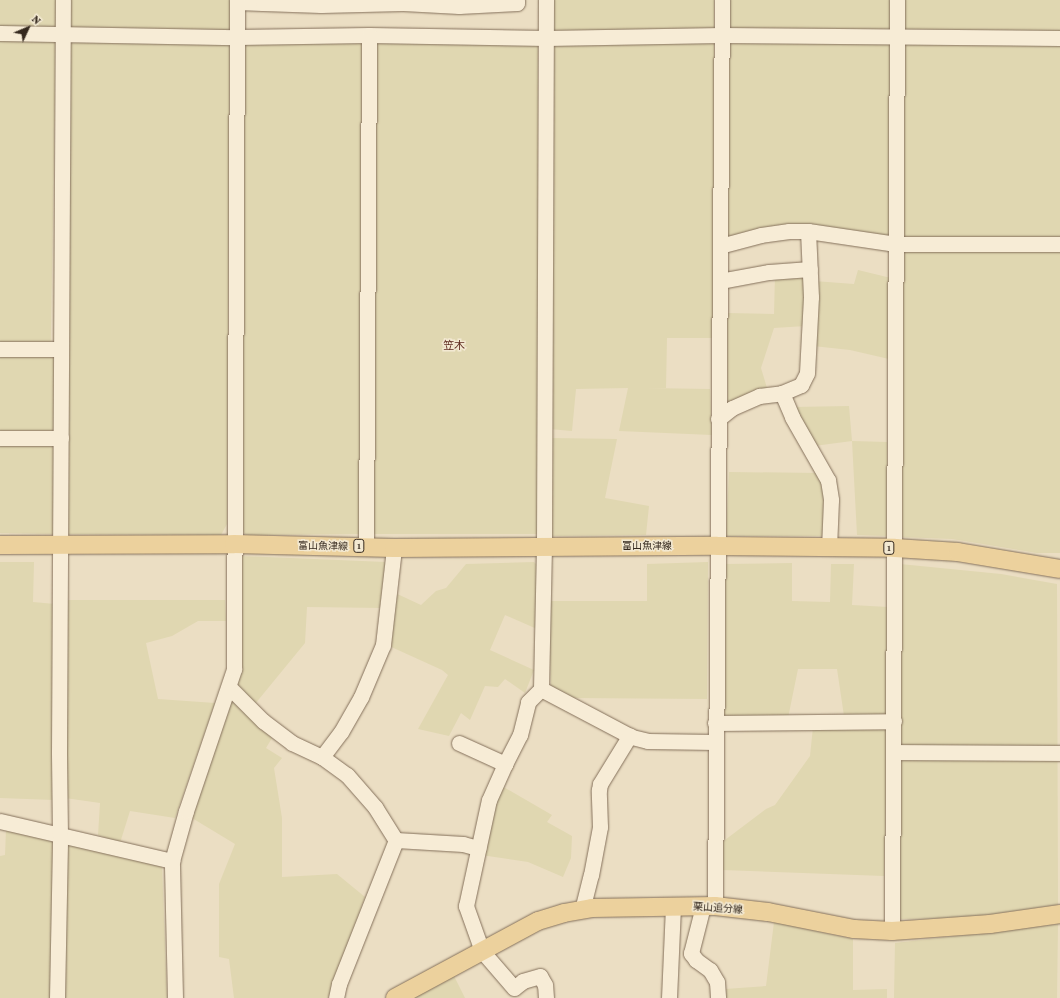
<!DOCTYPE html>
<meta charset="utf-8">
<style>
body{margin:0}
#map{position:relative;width:1060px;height:998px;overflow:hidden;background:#ebdec3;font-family:"Crimson Pro","Noto Sans JP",serif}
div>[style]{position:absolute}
.farmland>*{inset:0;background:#e0d7b1;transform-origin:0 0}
.roads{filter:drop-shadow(0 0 1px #84705b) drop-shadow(0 0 1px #84705b)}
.minor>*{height:15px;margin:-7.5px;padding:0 7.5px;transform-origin:7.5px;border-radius:7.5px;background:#f7ecd6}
.major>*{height:18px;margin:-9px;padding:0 9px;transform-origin:9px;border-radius:9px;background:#ecd19d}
span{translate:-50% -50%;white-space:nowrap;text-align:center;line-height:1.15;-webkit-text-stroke:3px #f3e9d2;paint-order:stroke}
.shield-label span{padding:1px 3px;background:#f3e9d2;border:1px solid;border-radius:3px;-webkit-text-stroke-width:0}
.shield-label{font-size:9px;color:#35291e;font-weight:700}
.street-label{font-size:10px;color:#35291e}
.neighbourhood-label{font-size:11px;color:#5f2c20}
.north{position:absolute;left:8px;top:8px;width:40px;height:40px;-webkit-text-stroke:3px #f3e9d2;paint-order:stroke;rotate:46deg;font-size:11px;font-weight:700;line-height:16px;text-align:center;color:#35291e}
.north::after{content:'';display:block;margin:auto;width:14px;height:18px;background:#35291e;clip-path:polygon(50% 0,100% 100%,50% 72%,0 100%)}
</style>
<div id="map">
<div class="farmland">
<div style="left:0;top:0;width:58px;height:28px"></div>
<div style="left:67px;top:0;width:163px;height:30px"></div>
<div style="left:551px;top:0;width:163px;height:31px"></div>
<div style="left:728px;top:0;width:164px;height:31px"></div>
<div style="left:902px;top:0;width:158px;height:32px"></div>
<div style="clip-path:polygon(68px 39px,230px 40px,227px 524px,221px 535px,65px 534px)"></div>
<div style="left:0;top:40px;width:56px;height:302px;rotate:1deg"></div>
<div style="clip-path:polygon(714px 40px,714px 338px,667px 338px,666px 388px,647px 388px,710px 389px,712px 435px,619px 431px,628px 388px,576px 389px,572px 431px,549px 429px,550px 41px)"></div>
<div style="clip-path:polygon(249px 41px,365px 41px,363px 534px,246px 535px,240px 528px,244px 47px)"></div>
<div style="left:374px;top:41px;width:164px;height:493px"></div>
<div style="left:727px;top:41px;width:164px;height:198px"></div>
<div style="left:900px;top:42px;width:160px;height:196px"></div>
<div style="clip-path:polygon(903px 248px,1060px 250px,1060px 553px,1037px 553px,952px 539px,900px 537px)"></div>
<div style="clip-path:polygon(858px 270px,891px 278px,889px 359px,850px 350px,813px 346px,814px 281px,854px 284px)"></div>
<div style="clip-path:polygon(805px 273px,806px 326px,774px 328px,761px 368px,767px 388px,728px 405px,727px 313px,774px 314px,775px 275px)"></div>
<div style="left:0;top:352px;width:56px;height:83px"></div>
<div style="clip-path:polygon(849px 406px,852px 441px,887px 442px,888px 536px,857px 535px,852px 441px,814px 446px,793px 407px)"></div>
<div style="clip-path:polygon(551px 438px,617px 439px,605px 498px,649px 506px,646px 535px,550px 536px)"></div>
<div style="left:0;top:442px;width:55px;height:91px;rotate:1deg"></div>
<div style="clip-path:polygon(729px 472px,819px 473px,824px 481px,823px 536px,726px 536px)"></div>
<div style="clip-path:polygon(240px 556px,386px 562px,382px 608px,307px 607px,305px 643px,255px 704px,237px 684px,242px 672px)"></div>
<div style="clip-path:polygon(0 562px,34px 562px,33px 602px,55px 604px,54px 800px,0 798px)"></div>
<div style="clip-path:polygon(534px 562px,539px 567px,537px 629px,505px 615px,490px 650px,534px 670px,525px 693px,505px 679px,498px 687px,485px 686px,470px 720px,461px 713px,449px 736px,418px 729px,448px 675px,442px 670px,387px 645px,393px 592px,421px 605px,436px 591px,446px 588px,466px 564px)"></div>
<div style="clip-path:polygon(708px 562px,707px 699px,572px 698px,551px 688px,548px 601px,647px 601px,647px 564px)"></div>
<div style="clip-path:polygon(792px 563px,792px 601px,830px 602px,831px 564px,854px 564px,852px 605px,888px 607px,888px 717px,844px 716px,837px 669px,798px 669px,788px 718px,721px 719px,724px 564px)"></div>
<div style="clip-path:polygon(900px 564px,1001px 574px,1057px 584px,1058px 905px,967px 918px,899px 919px)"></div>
<div style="clip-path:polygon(66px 600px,225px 600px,226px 621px,198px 621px,172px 636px,146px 643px,158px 699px,215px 703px,175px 818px,130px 811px,120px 843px,98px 835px,100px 803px,65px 798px)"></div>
<div style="clip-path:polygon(232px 700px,272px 738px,266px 748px,282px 758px,274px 768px,282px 818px,282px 877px,337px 874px,365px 897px,328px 998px,234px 998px,229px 959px,219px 957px,219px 884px,235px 844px,192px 818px)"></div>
<div style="clip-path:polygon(888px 726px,884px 876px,722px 870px,721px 843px,766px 809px,775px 805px,810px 756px,813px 727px)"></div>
<div style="clip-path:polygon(502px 786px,552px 815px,547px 822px,572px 836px,571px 858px,563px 877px,528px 862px,481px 855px,493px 805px)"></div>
<div style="clip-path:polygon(6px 830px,54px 841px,52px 998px,0 998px,0 856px,5px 855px)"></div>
<div style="clip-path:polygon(64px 842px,162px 866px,167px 998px,63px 998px)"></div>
<div style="clip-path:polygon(774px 922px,853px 939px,853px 990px,887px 989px,887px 998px,724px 998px,725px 989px,766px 986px)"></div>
<div style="clip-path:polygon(1058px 924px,1057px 998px,894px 998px,895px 943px)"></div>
<div style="clip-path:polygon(453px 974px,465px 998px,410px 998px)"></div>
</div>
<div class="roads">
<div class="minor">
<div style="left:403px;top:0;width:3px;rotate:90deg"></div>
<div style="left:403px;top:3px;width:56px;rotate:3.1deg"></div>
<div style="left:459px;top:6px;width:58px;rotate:-3deg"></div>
<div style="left:517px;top:3px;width:3px;rotate:-90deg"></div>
<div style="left:237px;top:2px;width:26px;rotate:2deg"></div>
<div style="left:263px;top:3px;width:3px;rotate:-90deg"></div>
<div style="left:263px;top:3px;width:58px;rotate:2deg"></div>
<div style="left:321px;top:5px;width:82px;rotate:-1.4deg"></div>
<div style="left:0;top:33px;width:237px;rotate:1deg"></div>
<div style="left:237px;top:37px;width:132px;rotate:-0.9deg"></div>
<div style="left:369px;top:35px;width:177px;rotate:1deg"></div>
<div style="left:546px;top:38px;width:176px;rotate:-1deg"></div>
<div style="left:722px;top:35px;width:338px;rotate:0.5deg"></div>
<div style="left:808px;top:231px;width:89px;rotate:8.4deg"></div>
<div style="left:896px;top:244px;width:164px"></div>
<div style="left:720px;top:281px;width:50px;rotate:-10.4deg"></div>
<div style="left:769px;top:272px;width:41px;rotate:-4.2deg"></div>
<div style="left:0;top:349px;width:61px"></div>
<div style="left:782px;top:393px;width:26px;rotate:67deg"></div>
<div style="left:792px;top:417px;width:73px;rotate:60.3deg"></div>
<div style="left:828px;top:480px;width:20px;rotate:81deg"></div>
<div style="left:831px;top:500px;width:47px;rotate:92.4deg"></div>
<div style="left:718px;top:419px;width:18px;rotate:-38deg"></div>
<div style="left:732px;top:408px;width:30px;rotate:-24deg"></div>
<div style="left:759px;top:396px;width:23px;rotate:-7deg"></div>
<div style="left:782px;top:393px;width:21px;rotate:-23deg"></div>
<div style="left:801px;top:385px;width:13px;rotate:-63deg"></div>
<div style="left:807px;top:373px;width:76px;rotate:-87deg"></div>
<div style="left:811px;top:297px;width:66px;rotate:-92.6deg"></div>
<div style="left:808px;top:231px;width:19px;rotate:180deg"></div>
<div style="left:789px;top:231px;width:28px;rotate:172deg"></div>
<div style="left:761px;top:235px;width:42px;rotate:165deg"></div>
<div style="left:0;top:438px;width:61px"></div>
<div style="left:366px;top:546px;width:511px;rotate:-89.66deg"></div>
<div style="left:229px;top:687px;width:48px;rotate:45deg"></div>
<div style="left:263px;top:721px;width:36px;rotate:37deg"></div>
<div style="left:292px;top:743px;width:33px;rotate:25deg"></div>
<div style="left:322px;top:757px;width:31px;rotate:36deg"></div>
<div style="left:347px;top:775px;width:43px;rotate:48.8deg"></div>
<div style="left:375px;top:807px;width:39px;rotate:58deg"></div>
<div style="left:541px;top:689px;width:103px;rotate:27.8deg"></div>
<div style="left:632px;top:737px;width:16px;rotate:14deg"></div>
<div style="left:648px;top:741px;width:67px;rotate:0.9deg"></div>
<div style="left:715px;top:723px;width:179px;rotate:-0.6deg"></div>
<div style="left:459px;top:743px;width:51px;rotate:24.5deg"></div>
<div style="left:894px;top:752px;width:166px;rotate:0.3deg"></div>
<div style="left:322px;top:757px;width:31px;rotate:-53deg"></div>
<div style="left:341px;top:732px;width:40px;rotate:-60.3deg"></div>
<div style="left:361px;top:697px;width:56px;rotate:-67.1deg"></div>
<div style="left:383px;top:645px;width:98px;rotate:-83.5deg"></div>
<div style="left:0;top:821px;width:177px;rotate:13.1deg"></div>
<div style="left:396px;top:840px;width:67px;rotate:3.4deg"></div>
<div style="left:463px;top:844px;width:16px;rotate:15deg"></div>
<div style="left:703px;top:906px;width:49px;rotate:104.3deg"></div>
<div style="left:691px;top:953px;width:9px;rotate:54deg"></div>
<div style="left:696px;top:960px;width:17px;rotate:36deg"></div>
<div style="left:710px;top:970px;width:14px;rotate:60deg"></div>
<div style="left:717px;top:982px;width:16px;rotate:86deg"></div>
<div style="left:715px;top:906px;width:906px;rotate:-89.56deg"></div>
<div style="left:582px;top:910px;width:36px;rotate:-76deg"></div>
<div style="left:591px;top:875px;width:49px;rotate:-79.4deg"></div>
<div style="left:600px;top:827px;width:37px;rotate:-92deg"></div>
<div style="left:599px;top:790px;width:6px;rotate:-81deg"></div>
<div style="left:600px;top:784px;width:57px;rotate:-58.5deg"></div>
<div style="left:892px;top:931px;width:931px;rotate:-89.69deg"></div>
<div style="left:57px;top:998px;width:162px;rotate:-88.9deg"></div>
<div style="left:60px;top:836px;width:84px;rotate:-90.7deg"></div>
<div style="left:59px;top:752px;width:752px;rotate:-89.7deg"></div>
<div style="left:175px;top:998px;width:137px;rotate:-91.3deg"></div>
<div style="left:172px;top:861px;width:52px;rotate:-74.4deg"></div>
<div style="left:186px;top:811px;width:150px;rotate:-71.3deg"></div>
<div style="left:234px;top:669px;width:669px;rotate:-89.74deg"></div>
<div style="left:336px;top:998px;width:14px;rotate:-78deg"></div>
<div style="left:339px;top:984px;width:155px;rotate:-68.4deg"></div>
<div style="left:546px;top:998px;width:13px;rotate:-94deg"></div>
<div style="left:545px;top:985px;width:10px;rotate:-119deg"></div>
<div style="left:540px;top:976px;width:18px;rotate:164deg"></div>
<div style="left:523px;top:981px;width:11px;rotate:142deg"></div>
<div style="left:514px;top:988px;width:49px;rotate:-130.9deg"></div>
<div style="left:482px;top:951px;width:48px;rotate:-109.6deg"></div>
<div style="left:466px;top:906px;width:108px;rotate:-77.8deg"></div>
<div style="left:489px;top:800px;width:39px;rotate:-66deg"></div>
<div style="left:505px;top:764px;width:33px;rotate:-63deg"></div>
<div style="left:520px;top:735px;width:34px;rotate:-76deg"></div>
<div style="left:528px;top:702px;width:18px;rotate:-45deg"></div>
<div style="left:541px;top:689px;width:143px;rotate:-88.8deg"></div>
<div style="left:544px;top:546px;width:546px;rotate:-89.79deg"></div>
<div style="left:669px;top:998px;width:92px;rotate:-87.5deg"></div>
</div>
<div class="major">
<div style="left:0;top:545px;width:234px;rotate:-0.2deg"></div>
<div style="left:234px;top:544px;width:160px;rotate:1.4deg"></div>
<div style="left:394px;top:548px;width:323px;rotate:-0.4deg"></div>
<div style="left:717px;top:546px;width:178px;rotate:0.6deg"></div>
<div style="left:895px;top:548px;width:63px;rotate:3.6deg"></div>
<div style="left:958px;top:552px;width:103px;rotate:9.5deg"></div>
<div style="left:395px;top:998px;width:162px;rotate:-28.3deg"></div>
<div style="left:538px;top:921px;width:27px;rotate:-17deg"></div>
<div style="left:564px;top:913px;width:28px;rotate:-10deg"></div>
<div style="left:592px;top:908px;width:123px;rotate:-0.9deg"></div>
<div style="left:715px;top:906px;width:53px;rotate:6.5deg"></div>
<div style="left:768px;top:912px;width:88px;rotate:11.2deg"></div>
<div style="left:854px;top:929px;width:38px;rotate:3deg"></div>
<div style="left:892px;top:931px;width:98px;rotate:-4.1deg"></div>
<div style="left:990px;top:924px;width:71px;rotate:-8.1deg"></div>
</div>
</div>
<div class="shield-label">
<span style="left:359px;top:546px">1</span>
<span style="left:889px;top:548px">1</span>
</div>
<div class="street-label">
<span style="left:323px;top:546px;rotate:1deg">富山魚津線</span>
<span style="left:647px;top:546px">富山魚津線</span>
<span style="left:718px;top:908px;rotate:4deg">栗山追分線</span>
</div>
<div class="neighbourhood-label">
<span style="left:454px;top:345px">笠木</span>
</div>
<div class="north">N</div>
</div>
